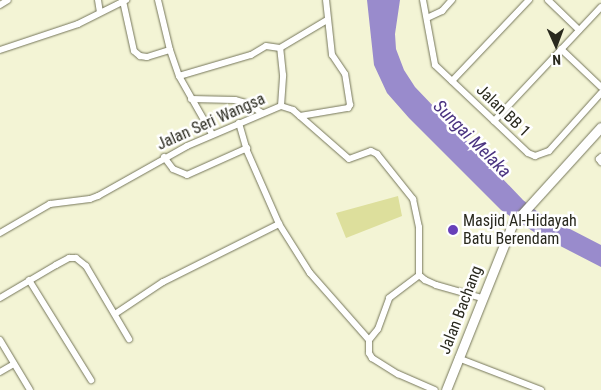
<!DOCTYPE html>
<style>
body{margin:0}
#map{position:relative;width:601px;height:390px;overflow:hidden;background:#f3f4d5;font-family:"Roboto Condensed",sans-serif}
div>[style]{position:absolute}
.green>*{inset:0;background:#dddf9c}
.water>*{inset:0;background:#998bcc}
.roads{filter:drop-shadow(0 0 1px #75765a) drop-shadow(0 0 1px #75765a)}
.street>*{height:6px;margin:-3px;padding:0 3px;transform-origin:3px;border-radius:3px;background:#fff}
.secondary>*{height:9px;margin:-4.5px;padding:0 4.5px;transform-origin:4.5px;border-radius:4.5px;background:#fff}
.dots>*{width:14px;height:14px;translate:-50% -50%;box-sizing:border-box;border:2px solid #fff;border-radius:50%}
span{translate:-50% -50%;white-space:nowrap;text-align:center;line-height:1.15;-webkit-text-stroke:5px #fff;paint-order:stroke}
.street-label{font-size:16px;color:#29291e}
.poi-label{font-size:16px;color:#29291e}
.left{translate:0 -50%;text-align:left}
.water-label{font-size:18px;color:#4a3380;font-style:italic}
.north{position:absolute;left:531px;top:20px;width:50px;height:50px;-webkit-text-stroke:4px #fff;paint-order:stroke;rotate:178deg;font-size:14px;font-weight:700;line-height:20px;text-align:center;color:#29291e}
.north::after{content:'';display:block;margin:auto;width:18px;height:22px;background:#29291e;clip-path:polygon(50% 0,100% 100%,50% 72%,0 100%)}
</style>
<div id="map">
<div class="green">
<div style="clip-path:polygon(398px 196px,402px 216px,346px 238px,336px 213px)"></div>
</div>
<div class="water">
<div style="clip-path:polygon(367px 0,400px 0,395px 34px,396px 49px,404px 70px,415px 87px,523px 200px,539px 213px,601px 245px,601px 267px,537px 234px,501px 210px,409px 118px,387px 93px,374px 65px)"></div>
</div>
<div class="roads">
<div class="street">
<div style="left:98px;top:0;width:12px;rotate:81deg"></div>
<div style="left:158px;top:0;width:51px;rotate:76.5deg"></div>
<div style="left:170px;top:50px;width:28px;rotate:71deg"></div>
<div style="left:179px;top:76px;width:67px;rotate:60.4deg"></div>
<div style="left:423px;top:0;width:66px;rotate:79.5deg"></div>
<div style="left:435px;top:65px;width:128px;rotate:43.4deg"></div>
<div style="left:528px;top:153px;width:8px;rotate:23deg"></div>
<div style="left:535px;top:156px;width:15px;rotate:-20deg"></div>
<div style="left:549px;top:151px;width:78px;rotate:-48.1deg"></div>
<div style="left:548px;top:0;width:43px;rotate:44.1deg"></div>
<div style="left:123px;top:1px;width:51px;rotate:77.6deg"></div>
<div style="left:134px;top:51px;width:8px;rotate:40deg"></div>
<div style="left:140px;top:56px;width:7px;rotate:8deg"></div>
<div style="left:147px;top:57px;width:24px;rotate:-17deg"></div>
<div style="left:0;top:5px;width:9px;rotate:-32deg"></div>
<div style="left:427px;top:18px;width:17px;rotate:-25deg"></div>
<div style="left:442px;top:11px;width:15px;rotate:-48deg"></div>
<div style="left:561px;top:49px;width:55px;rotate:43.5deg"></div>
<div style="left:0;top:50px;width:82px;rotate:-18.4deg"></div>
<div style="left:78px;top:24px;width:54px;rotate:-26.6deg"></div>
<div style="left:179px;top:76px;width:75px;rotate:-16.3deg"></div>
<div style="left:251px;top:55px;width:17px;rotate:-31deg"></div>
<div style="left:266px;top:46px;width:14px;rotate:8deg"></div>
<div style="left:452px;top:81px;width:112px;rotate:-46.5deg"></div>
<div style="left:191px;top:99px;width:44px;rotate:1.3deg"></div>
<div style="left:235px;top:100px;width:11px;rotate:15deg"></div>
<div style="left:246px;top:103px;width:19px;rotate:32deg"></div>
<div style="left:281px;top:106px;width:31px;rotate:-86deg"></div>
<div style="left:283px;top:75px;width:27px;rotate:-96deg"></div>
<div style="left:280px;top:48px;width:55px;rotate:-30.8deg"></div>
<div style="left:300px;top:116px;width:49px;rotate:-9.5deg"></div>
<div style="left:348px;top:108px;width:4px;rotate:-56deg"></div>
<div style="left:350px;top:105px;width:31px;rotate:-99deg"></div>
<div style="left:345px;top:74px;width:23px;rotate:-124deg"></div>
<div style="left:332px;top:55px;width:55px;rotate:-96.2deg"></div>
<div style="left:494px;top:121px;width:156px;rotate:-46.8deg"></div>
<div style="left:239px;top:123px;width:29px;rotate:74deg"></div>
<div style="left:247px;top:151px;width:80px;rotate:66.3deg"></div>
<div style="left:279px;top:224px;width:58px;rotate:57.7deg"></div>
<div style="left:310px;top:273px;width:89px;rotate:48.6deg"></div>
<div style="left:369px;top:340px;width:13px;rotate:90deg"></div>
<div style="left:369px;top:353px;width:6px;rotate:59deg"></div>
<div style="left:372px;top:358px;width:31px;rotate:32deg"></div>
<div style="left:398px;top:374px;width:40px;rotate:23.4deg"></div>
<div style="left:164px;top:157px;width:15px;rotate:53deg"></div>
<div style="left:173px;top:169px;width:15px;rotate:23deg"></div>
<div style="left:187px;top:175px;width:66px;rotate:-24.2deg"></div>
<div style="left:601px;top:157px;width:3px;rotate:135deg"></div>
<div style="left:599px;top:159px;width:4px;rotate:56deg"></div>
<div style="left:0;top:233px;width:58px;rotate:-30.1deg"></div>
<div style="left:50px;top:204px;width:40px;rotate:-7.1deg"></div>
<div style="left:90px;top:199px;width:9px;rotate:-21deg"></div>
<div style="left:98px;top:196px;width:102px;rotate:-29.3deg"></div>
<div style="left:187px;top:146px;width:102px;rotate:-23.1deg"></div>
<div style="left:281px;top:106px;width:13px;rotate:18deg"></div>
<div style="left:293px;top:110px;width:74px;rotate:41.2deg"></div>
<div style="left:349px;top:159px;width:23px;rotate:-20deg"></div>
<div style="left:371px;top:151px;width:7px;rotate:27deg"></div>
<div style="left:377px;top:154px;width:58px;rotate:51.3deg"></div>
<div style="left:413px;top:199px;width:29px;rotate:78deg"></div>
<div style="left:419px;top:227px;width:48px;rotate:90deg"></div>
<div style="left:419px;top:275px;width:8px;rotate:40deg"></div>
<div style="left:425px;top:280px;width:12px;rotate:24deg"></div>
<div style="left:436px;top:285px;width:48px;rotate:15.8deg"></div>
<div style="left:29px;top:280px;width:118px;rotate:58.2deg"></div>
<div style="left:0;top:298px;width:65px;rotate:-30.5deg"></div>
<div style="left:56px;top:265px;width:15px;rotate:-28deg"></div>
<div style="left:69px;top:258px;width:7px"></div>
<div style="left:76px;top:258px;width:13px;rotate:39deg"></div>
<div style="left:86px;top:266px;width:85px;rotate:59.5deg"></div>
<div style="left:115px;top:314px;width:58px;rotate:-33.7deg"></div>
<div style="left:163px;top:282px;width:130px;rotate:-26.6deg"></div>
<div style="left:0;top:340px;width:58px;rotate:59deg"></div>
<div style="left:369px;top:340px;width:14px;rotate:-51deg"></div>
<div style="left:378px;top:329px;width:33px;rotate:-70deg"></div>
<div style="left:389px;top:298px;width:38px;rotate:-37deg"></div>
<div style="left:458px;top:358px;width:89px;rotate:21.1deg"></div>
<div style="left:0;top:372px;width:16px;rotate:-30deg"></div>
</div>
<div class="secondary">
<div style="left:446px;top:390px;width:178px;rotate:-68.2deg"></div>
<div style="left:512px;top:225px;width:132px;rotate:-47.8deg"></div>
</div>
</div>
<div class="dots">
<div style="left:453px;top:230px;background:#6740b9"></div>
</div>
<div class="street-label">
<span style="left:503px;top:111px;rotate:44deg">Jalan BB 1</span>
<span style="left:211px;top:122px;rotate:-24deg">Jalan Seri Wangsa</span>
<span style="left:461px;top:310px;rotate:-69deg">Jalan Bachang</span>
</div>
<div class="poi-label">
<span class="left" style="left:463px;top:230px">Masjid Al-Hidayah<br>Batu Berendam</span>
</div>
<div class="water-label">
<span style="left:472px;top:139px;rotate:45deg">Sungai Melaka</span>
</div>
<div class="north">N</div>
</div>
